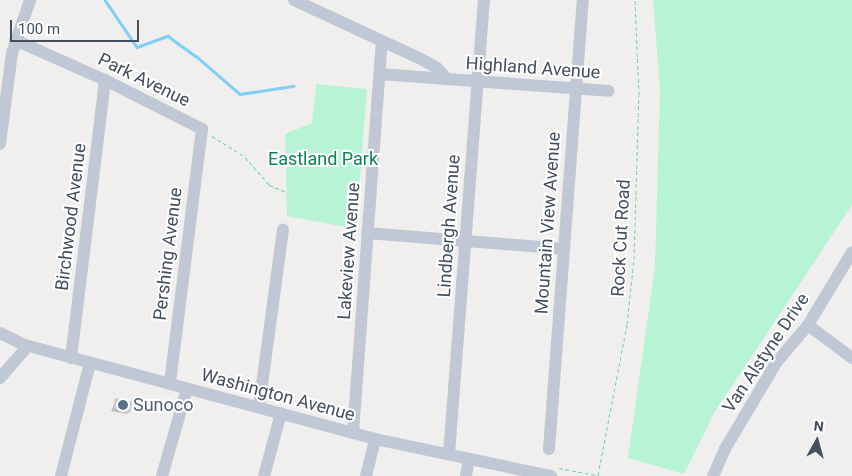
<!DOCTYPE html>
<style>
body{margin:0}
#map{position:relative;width:852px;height:476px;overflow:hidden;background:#f1eeee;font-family:Roboto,sans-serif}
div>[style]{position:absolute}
.green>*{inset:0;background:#b7f4d6}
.shadow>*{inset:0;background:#0003}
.stream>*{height:2.5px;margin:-1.25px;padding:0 1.25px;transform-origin:1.25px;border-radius:1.25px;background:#7fcff6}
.building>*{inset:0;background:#caccd5}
.path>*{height:1px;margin-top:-0.5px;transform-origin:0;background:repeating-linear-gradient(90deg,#6bd6ae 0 4px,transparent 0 6.5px)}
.minor>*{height:12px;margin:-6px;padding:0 6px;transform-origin:6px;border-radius:6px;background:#c0c8d5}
.dots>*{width:14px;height:14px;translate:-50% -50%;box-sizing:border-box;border:2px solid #fff;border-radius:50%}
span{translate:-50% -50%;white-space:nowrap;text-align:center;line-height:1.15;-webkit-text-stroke:4px #fff;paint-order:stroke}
.street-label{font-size:18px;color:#444f5e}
.park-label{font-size:18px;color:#0c8255}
.service-label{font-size:18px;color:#4e5e75}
.left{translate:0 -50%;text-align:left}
.north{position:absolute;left:792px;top:416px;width:50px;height:50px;-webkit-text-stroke:4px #fff;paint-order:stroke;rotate:7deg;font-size:14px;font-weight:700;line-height:20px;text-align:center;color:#444f5e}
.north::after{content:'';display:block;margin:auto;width:18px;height:22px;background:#444f5e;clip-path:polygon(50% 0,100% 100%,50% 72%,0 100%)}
.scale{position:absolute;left:10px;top:20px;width:129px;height:22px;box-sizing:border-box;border:2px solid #444f5e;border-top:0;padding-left:6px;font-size:15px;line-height:18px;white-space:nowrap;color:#444f5e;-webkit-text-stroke:4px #fff;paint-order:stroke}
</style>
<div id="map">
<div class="green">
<div style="clip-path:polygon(653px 0,852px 0,852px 205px,714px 413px,684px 474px,628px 458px,655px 265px,660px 90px)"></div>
<div style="clip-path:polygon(316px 84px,367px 89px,356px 229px,287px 216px,285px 134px,312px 123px)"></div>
</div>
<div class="shadow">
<div style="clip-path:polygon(116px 400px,129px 412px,127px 414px,111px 411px)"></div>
</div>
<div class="stream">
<div style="left:105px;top:0;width:57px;rotate:55.8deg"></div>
<div style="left:137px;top:47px;width:33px;rotate:-20deg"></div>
<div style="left:168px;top:36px;width:34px;rotate:36deg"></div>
<div style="left:196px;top:56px;width:58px;rotate:40.8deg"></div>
<div style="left:240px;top:94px;width:54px;rotate:-8.6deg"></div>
</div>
<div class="building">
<div style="clip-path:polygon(115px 398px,133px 402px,130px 413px,113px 408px)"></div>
</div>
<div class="path">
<div style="left:212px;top:136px;width:39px;rotate:32deg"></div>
<div style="left:245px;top:157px;width:37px;rotate:49deg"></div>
<div style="left:269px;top:185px;width:18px;rotate:22deg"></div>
<div style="left:559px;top:468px;width:43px;rotate:10.8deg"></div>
<div style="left:598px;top:475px;width:154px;rotate:-79.1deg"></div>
<div style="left:627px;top:324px;width:65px;rotate:-83.9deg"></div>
<div style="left:634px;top:259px;width:164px;rotate:-88.3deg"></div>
<div style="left:639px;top:95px;width:95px;rotate:-92.4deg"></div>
</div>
<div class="minor">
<div style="left:294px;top:0;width:140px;rotate:24.9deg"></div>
<div style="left:421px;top:59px;width:18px;rotate:29deg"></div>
<div style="left:437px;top:68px;width:15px;rotate:48deg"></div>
<div style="left:447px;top:79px;width:162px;rotate:4.2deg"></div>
<div style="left:15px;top:40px;width:98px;rotate:24deg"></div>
<div style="left:105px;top:80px;width:109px;rotate:26.8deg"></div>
<div style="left:202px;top:129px;width:257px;rotate:97.2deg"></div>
<div style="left:380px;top:74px;width:67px;rotate:4.3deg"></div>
<div style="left:0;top:144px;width:92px;rotate:-82.5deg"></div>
<div style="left:12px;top:53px;width:56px;rotate:-71.2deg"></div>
<div style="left:367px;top:233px;width:198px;rotate:4.6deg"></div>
<div style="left:808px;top:325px;width:55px;rotate:36.9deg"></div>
<div style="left:0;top:333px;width:28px;rotate:26deg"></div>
<div style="left:25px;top:345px;width:362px;rotate:15deg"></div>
<div style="left:375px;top:439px;width:180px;rotate:11.9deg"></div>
<div style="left:71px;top:358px;width:280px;rotate:-83deg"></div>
<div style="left:0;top:378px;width:35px;rotate:-49deg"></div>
<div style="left:23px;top:352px;width:7px;rotate:-74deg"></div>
<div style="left:259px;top:407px;width:179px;rotate:-82.3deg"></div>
<div style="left:353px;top:433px;width:393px;rotate:-85.8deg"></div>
<div style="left:549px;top:449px;width:450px;rotate:-85.7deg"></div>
<div style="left:449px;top:454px;width:455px;rotate:-85.6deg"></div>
<div style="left:61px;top:476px;width:117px;rotate:-75.6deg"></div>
<div style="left:162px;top:476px;width:91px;rotate:-74deg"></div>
<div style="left:264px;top:476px;width:65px;rotate:-74.9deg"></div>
<div style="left:366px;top:476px;width:38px;rotate:-76deg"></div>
<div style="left:466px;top:476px;width:17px;rotate:-80deg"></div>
<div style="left:713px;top:476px;width:30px;rotate:-66deg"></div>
<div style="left:725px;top:449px;width:100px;rotate:-59.3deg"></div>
<div style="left:776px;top:363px;width:50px;rotate:-49.9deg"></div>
<div style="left:808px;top:325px;width:85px;rotate:-58.9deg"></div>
</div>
<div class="dots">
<div style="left:123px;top:405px;background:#5c6f8a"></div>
</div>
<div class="street-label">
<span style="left:533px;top:68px;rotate:4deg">Highland Avenue</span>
<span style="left:144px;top:80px;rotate:26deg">Park Avenue</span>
<span style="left:71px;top:217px;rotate:-83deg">Birchwood Avenue</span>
<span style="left:548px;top:223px;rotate:-86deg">Mountain View Avenue</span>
<span style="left:449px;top:226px;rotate:-86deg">Lindbergh Avenue</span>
<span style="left:621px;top:238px;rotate:-87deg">Rock Cut Road</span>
<span style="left:349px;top:251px;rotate:-86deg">Lakeview Avenue</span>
<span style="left:168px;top:254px;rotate:-83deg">Pershing Avenue</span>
<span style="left:766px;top:353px;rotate:-56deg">Van Alstyne Drive</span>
<span style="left:278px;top:395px;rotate:15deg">Washington Avenue</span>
</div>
<div class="park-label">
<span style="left:323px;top:159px">Eastland Park</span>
</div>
<div class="service-label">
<span class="left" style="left:133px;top:405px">Sunoco</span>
</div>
<div class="north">N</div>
<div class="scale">100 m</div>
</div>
